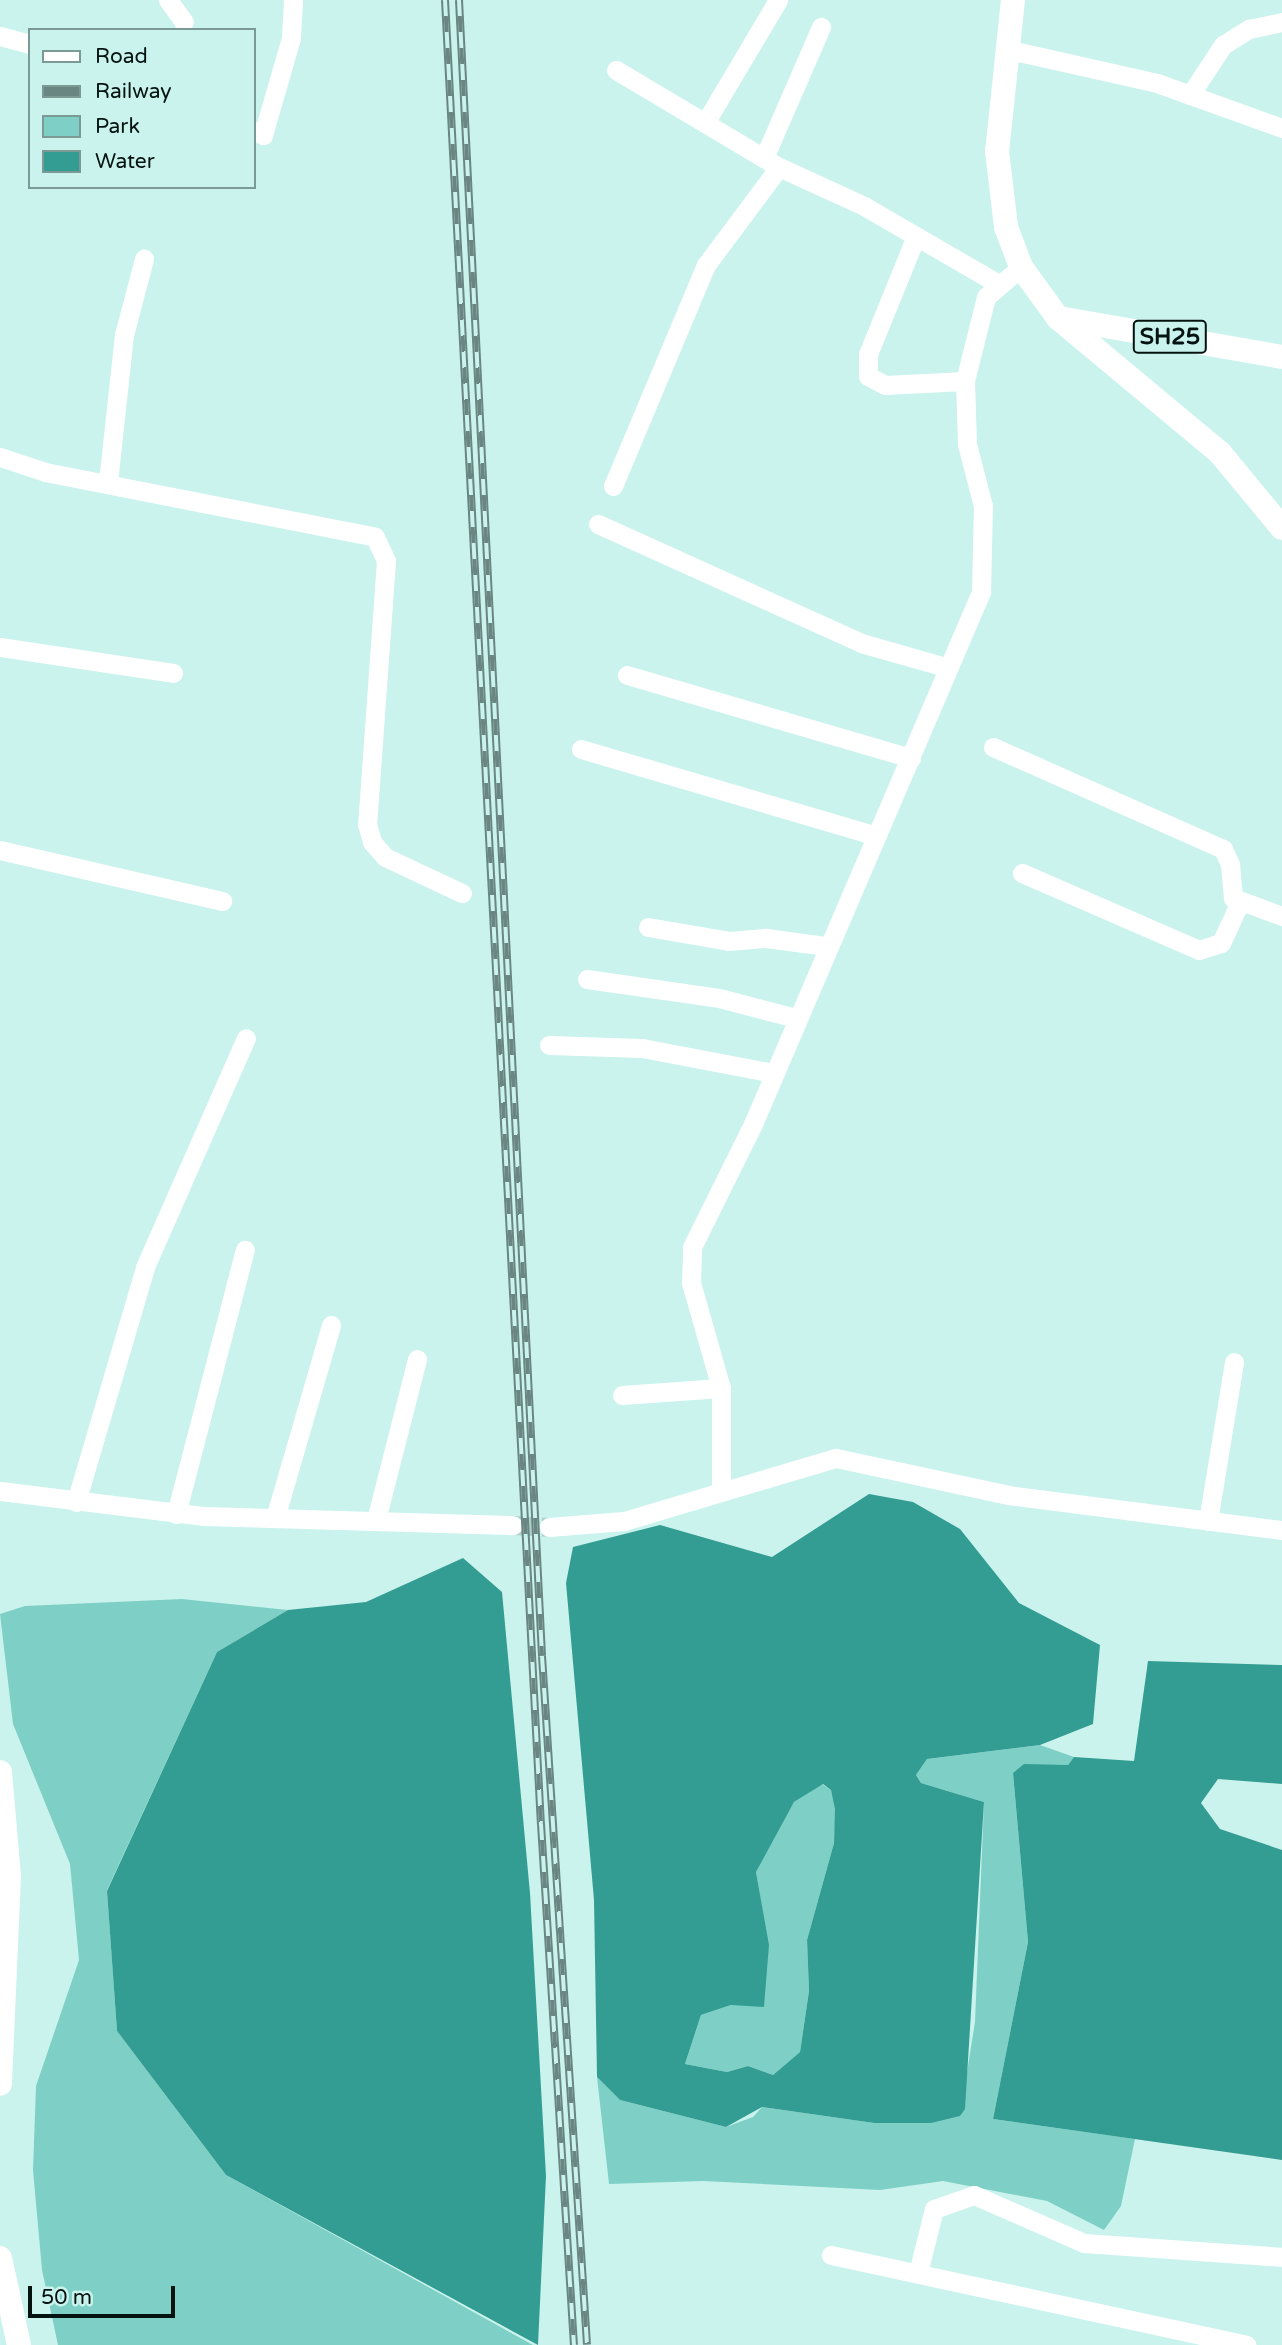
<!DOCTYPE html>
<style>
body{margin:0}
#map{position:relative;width:1282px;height:2345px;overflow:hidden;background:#caf3ed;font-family:"Varela Round",sans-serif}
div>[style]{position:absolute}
.green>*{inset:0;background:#7ed0c6}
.water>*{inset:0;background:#349d93}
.minor-tunnel>*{height:19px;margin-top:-9.5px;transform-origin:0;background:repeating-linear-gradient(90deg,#acd1cc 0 19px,transparent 0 29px)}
.minor>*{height:19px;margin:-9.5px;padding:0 9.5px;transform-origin:9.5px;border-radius:9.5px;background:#fff}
.major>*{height:24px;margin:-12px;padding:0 12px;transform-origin:12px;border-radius:12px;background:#fff}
.rail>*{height:8px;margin-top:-4px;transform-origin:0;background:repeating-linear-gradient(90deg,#caf3ed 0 16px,#6a8682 0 32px);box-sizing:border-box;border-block:2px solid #6a8682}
span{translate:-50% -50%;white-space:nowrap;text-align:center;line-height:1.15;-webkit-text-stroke:5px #caf3ed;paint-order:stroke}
.shield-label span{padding:2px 5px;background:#caf3ed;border:2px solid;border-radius:5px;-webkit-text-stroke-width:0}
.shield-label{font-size:23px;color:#041210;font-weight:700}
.legend{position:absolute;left:28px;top:28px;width:228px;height:161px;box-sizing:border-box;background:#caf3ed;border:2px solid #7b9995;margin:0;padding:9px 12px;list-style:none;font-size:21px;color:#041210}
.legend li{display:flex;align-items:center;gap:14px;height:35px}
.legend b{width:35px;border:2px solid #7b9995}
.scale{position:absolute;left:28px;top:2286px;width:147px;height:32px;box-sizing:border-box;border:4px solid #041210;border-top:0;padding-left:9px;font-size:21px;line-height:24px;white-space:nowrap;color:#041210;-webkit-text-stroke:5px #caf3ed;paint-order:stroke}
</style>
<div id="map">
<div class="green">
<div style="clip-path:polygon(182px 1599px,288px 1610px,217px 1652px,107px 1890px,117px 2031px,226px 2175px,533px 2345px,58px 2345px,42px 2270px,33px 2170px,36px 2086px,79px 1960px,70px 1864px,13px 1724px,0 1614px,25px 1606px)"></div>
<div style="clip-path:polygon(1040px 1745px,1074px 1757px,1068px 1765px,1013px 1773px,1028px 1942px,993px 2119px,1135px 2139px,1121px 2206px,1104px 2230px,1047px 2201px,943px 2181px,880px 2190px,703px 2181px,609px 2184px,597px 2077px,620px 2100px,726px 2127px,753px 2117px,762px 2107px,874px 2123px,960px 2116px,975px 2022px,984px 1802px,921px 1783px,916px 1775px,927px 1759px)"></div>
<div style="clip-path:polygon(822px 1784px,831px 1790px,836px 1809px,834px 1843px,807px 1940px,809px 1991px,800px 2052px,773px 2075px,748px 2066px,727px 2072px,685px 2064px,701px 2015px,731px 2005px,762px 1908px,756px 1872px,770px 1843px,794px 1802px)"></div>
</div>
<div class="water">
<div style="clip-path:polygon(evenodd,869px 1494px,913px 1502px,960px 1529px,1019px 1603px,1100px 1645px,1093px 1724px,1040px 1745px,927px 1759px,916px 1775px,921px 1783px,984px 1802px,965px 2109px,960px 2116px,931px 2123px,874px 2123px,762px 2107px,726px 2127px,620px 2100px,597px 2077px,594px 1900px,566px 1583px,573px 1547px,660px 1525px,772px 1557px,869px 1494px,823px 1784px,831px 1790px,835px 1809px,834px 1843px,807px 1940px,809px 1991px,800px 2052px,773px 2075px,748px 2066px,727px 2072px,685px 2064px,701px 2015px,731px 2005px,764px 2007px,769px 1945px,756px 1872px,794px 1802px,823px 1784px)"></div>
<div style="clip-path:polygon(463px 1558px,502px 1592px,530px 1893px,546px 2176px,538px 2345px,226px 2175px,117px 2031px,107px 1891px,217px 1652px,288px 1610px,366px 1602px)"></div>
<div style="clip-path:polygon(1148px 1661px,1282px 1665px,1282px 1784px,1218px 1779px,1201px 1803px,1220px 1829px,1282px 1850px,1282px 2160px,993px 2119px,1028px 1942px,1013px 1773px,1024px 1764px,1068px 1765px,1074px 1757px,1134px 1761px)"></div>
</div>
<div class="minor-tunnel">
<div style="left:513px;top:1525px;width:36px;rotate:3deg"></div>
</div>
<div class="minor">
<div style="left:168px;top:0;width:27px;rotate:54deg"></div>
<div style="left:0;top:36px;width:31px;rotate:15deg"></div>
<div style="left:1005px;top:49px;width:156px;rotate:12.6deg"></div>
<div style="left:1157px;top:83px;width:133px;rotate:19.8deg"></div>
<div style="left:616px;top:70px;width:190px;rotate:30.8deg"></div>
<div style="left:1190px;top:95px;width:60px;rotate:-56.6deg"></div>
<div style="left:1223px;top:45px;width:31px;rotate:-32deg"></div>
<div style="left:1249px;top:29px;width:34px;rotate:-12deg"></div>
<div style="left:705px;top:123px;width:143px;rotate:-59.3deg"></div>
<div style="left:254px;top:131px;width:10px;rotate:24deg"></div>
<div style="left:263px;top:135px;width:101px;rotate:-73.9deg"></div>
<div style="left:291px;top:38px;width:38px;rotate:-87deg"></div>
<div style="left:764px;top:158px;width:143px;rotate:-66.5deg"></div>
<div style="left:916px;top:236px;width:127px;rotate:112.1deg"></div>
<div style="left:868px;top:354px;width:22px;rotate:90deg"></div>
<div style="left:868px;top:376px;width:19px;rotate:28deg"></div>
<div style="left:885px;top:385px;width:80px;rotate:-2.9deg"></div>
<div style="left:0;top:457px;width:47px;rotate:18.4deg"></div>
<div style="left:45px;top:472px;width:336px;rotate:11.1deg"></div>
<div style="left:375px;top:537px;width:26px;rotate:65deg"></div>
<div style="left:386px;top:561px;width:264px;rotate:94.1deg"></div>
<div style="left:367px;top:824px;width:19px;rotate:74deg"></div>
<div style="left:372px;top:842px;width:20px;rotate:49deg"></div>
<div style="left:385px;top:857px;width:85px;rotate:25.1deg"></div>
<div style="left:108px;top:482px;width:148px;rotate:-83.8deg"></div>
<div style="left:124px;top:335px;width:79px;rotate:-75.3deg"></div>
<div style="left:613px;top:486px;width:240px;rotate:-67.2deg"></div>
<div style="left:706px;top:265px;width:122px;rotate:-53.3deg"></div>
<div style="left:779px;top:167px;width:94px;rotate:24.6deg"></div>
<div style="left:864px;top:206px;width:154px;rotate:30.1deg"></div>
<div style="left:598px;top:524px;width:289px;rotate:24.3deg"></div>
<div style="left:861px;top:643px;width:91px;rotate:15.9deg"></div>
<div style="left:0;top:647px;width:175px;rotate:8.5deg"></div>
<div style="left:627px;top:675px;width:296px;rotate:16.3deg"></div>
<div style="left:993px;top:747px;width:252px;rotate:23.9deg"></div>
<div style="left:1223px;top:849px;width:17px;rotate:65deg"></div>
<div style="left:1230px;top:864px;width:34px;rotate:85deg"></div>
<div style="left:1233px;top:898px;width:52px;rotate:20.2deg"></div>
<div style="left:581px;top:749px;width:308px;rotate:16.4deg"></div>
<div style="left:0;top:850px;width:228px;rotate:12.9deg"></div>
<div style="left:1022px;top:873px;width:193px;rotate:23.5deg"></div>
<div style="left:1199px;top:950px;width:23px;rotate:-18deg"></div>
<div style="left:1221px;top:943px;width:43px;rotate:-65.2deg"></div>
<div style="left:648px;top:927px;width:82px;rotate:9.8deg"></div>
<div style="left:729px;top:941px;width:37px;rotate:-5deg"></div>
<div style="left:766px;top:938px;width:61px;rotate:7.6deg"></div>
<div style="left:587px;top:979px;width:133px;rotate:8.2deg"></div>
<div style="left:719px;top:998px;width:80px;rotate:14.6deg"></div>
<div style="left:549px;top:1045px;width:93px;rotate:1.8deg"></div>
<div style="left:642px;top:1048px;width:133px;rotate:10.8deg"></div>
<div style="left:622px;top:1395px;width:99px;rotate:-4deg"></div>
<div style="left:0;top:1491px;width:206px;rotate:7deg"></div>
<div style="left:204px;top:1516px;width:309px;rotate:1.7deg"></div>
<div style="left:721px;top:1492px;width:104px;rotate:-90deg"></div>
<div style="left:721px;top:1388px;width:109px;rotate:-105.9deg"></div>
<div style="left:691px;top:1283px;width:36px;rotate:-88deg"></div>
<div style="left:692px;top:1247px;width:137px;rotate:-63.6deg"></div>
<div style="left:753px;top:1124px;width:579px;rotate:-66.8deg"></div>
<div style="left:981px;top:592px;width:86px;rotate:-88.7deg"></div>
<div style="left:983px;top:506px;width:64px;rotate:-104.5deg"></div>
<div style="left:967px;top:444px;width:63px;rotate:-91.8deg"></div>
<div style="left:965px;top:381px;width:87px;rotate:-76deg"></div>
<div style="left:986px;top:297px;width:46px;rotate:-40.6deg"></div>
<div style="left:76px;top:1502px;width:245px;rotate:-73.6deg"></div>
<div style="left:145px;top:1267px;width:250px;rotate:-66.2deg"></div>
<div style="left:176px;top:1514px;width:273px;rotate:-75.4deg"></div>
<div style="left:275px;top:1518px;width:201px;rotate:-73.8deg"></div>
<div style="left:376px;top:1520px;width:166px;rotate:-75.7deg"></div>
<div style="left:1208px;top:1521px;width:161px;rotate:-80.7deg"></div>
<div style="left:549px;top:1527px;width:75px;rotate:-4.6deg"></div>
<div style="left:624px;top:1521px;width:221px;rotate:-16.6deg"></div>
<div style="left:836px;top:1458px;width:176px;rotate:12.1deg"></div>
<div style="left:1008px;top:1495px;width:276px;rotate:7.3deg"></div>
<div style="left:831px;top:2255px;width:425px;rotate:12.2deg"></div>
<div style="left:918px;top:2273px;width:66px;rotate:-76deg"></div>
<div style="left:934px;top:2209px;width:42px;rotate:-19.3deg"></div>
<div style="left:974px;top:2195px;width:120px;rotate:23.6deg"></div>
<div style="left:1084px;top:2243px;width:198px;rotate:4deg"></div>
</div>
<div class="major">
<div style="left:1013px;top:0;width:152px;rotate:96deg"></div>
<div style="left:997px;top:151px;width:77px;rotate:83.2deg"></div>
<div style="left:1006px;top:227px;width:43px;rotate:69.4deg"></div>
<div style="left:1021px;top:267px;width:63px;rotate:54deg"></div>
<div style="left:1058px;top:318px;width:211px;rotate:39.8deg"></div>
<div style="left:1220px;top:453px;width:97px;rotate:50.4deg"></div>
<div style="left:1059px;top:318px;width:226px;rotate:9.9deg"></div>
<div style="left:0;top:1772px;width:104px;rotate:85.1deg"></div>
<div style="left:9px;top:1876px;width:208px;rotate:92.5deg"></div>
<div style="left:0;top:2258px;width:89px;rotate:77.7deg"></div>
</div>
<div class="rail">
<div style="left:445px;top:0;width:1827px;rotate:86.99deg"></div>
<div style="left:541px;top:1824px;width:522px;rotate:86.38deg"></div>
<div style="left:459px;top:0;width:1658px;rotate:87.13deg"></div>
<div style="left:542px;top:1656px;width:690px;rotate:86.26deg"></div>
</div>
<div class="shield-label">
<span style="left:1170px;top:337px">SH25</span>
</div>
<ul class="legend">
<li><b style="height:9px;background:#fff"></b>Road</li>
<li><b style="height:9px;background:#6a8682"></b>Railway</li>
<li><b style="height:19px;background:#7ed0c6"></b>Park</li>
<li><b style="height:19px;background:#349d93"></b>Water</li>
</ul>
<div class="scale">50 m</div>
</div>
